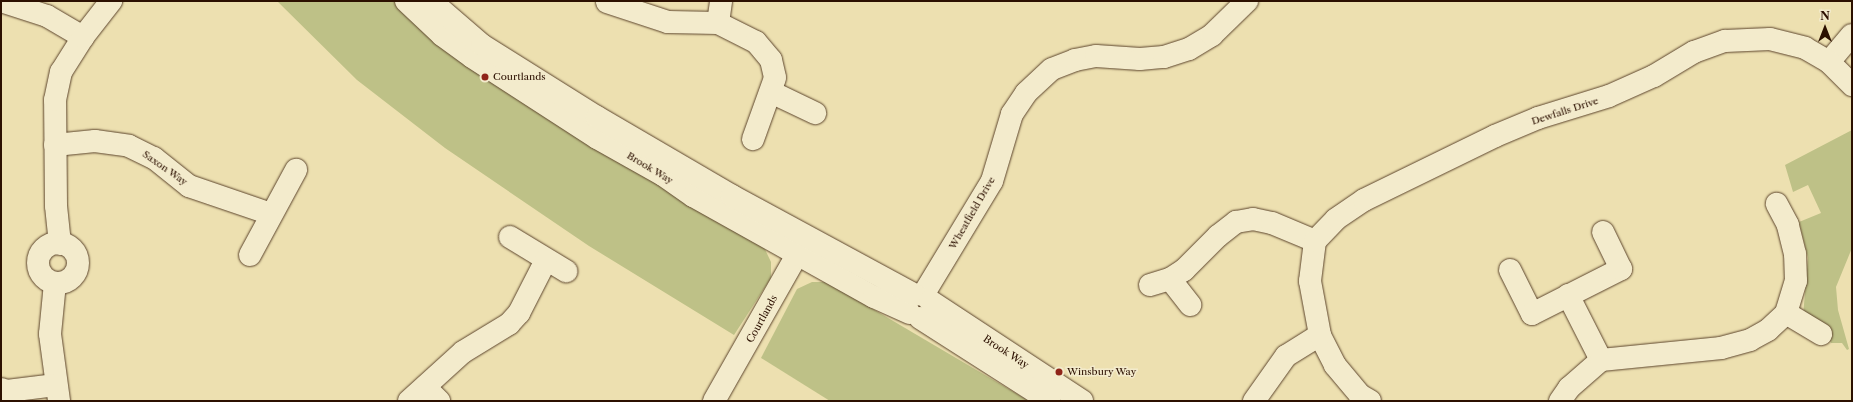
<!DOCTYPE html>
<style>
body{margin:0}
#map{position:relative;width:1853px;height:402px;overflow:hidden;background:#ede0b0;font-family:"Libre Caslon Text",serif}
div>[style]{position:absolute}
.green>*{inset:0;background:#bec187}
.roads{filter:drop-shadow(0 0 1px #5c442c) drop-shadow(0 0 1px #5c442c)}
.minor>*{height:22px;margin:-11px;padding:0 11px;transform-origin:11px;border-radius:11px;background:#f3ebcc}
.minor>.ring{margin:-11px;padding:0;box-sizing:content-box;background:none;border:22px solid #f3ebcc;border-radius:50%}
.tertiary>*{height:22px;margin:-11px;padding:0 11px;transform-origin:11px;border-radius:11px;background:#f3ebcc}
.dots>*{width:11px;height:11px;translate:-50% -50%;box-sizing:border-box;border:2px solid #f3ebcc;border-radius:50%}
span{translate:-50% -50%;white-space:nowrap;text-align:center;line-height:1.15;-webkit-text-stroke:3px #f3ebcc;paint-order:stroke}
.poi-label{font-size:10px;color:#2c1000}
.left{translate:0 -50%;text-align:left}
.street-label{font-size:10px;color:#2c1000}
.frame{position:absolute;inset:0;border:2px solid #2c1000;pointer-events:none}
.north{position:absolute;left:1805px;top:8px;width:40px;height:40px;-webkit-text-stroke:3px #f3ebcc;paint-order:stroke;rotate:0deg;font-size:11px;font-weight:700;line-height:16px;text-align:center;color:#2c1000}
.north::after{content:'';display:block;margin:auto;width:14px;height:18px;background:#2c1000;clip-path:polygon(50% 0,100% 100%,50% 72%,0 100%)}
</style>
<div id="map">
<div class="green">
<div style="clip-path:polygon(277px 1px,394px 1px,430px 38px,762px 243px,771px 262px,771px 278px,734px 335px,589px 246px,445px 148px,357px 80px)"></div>
<div style="clip-path:polygon(1852px 130px,1852px 248px,1836px 287px,1838px 310px,1849px 349px,1847px 350px,1842px 343px,1831px 343px,1827px 335px,1803px 316px,1808px 258px,1799px 222px,1821px 213px,1808px 185px,1793px 192px,1785px 165px)"></div>
<div style="clip-path:polygon(812px 282px,827px 282px,1029px 401px,830px 401px,761px 358px,797px 289px)"></div>
</div>
<div class="roads">
<div class="minor">
<div style="left:1px;top:1px;width:48px;rotate:18.1deg"></div>
<div style="left:47px;top:16px;width:42px;rotate:30.3deg"></div>
<div style="left:607px;top:2px;width:64px;rotate:18.2deg"></div>
<div style="left:668px;top:22px;width:50px;rotate:1.1deg"></div>
<div style="left:718px;top:23px;width:42px;rotate:26.6deg"></div>
<div style="left:756px;top:42px;width:23px;rotate:50deg"></div>
<div style="left:771px;top:60px;width:18px;rotate:77deg"></div>
<div style="left:775px;top:78px;width:65px;rotate:109.8deg"></div>
<div style="left:718px;top:23px;width:22px;rotate:-82deg"></div>
<div style="left:1829px;top:62px;width:35px;rotate:-50deg"></div>
<div style="left:771px;top:92px;width:49px;rotate:25.5deg"></div>
<div style="left:55px;top:145px;width:40px;rotate:-5.7deg"></div>
<div style="left:95px;top:141px;width:34px;rotate:8deg"></div>
<div style="left:129px;top:146px;width:28px;rotate:26deg"></div>
<div style="left:154px;top:158px;width:45px;rotate:38.7deg"></div>
<div style="left:189px;top:186px;width:87px;rotate:18.9deg"></div>
<div style="left:510px;top:237px;width:66px;rotate:31.3deg"></div>
<div class="ring" style="left:38px;top:243px;width:18px;height:18px"></div>
<div style="left:60px;top:244px;width:38px;rotate:-96deg"></div>
<div style="left:56px;top:206px;width:106px;rotate:-90.5deg"></div>
<div style="left:55px;top:100px;width:29px;rotate:-78deg"></div>
<div style="left:61px;top:72px;width:41px;rotate:-57.8deg"></div>
<div style="left:83px;top:37px;width:46px;rotate:-52.1deg"></div>
<div style="left:250px;top:255px;width:97px;rotate:-61.6deg"></div>
<div style="left:1510px;top:270px;width:49px;rotate:63.4deg"></div>
<div style="left:1532px;top:314px;width:100px;rotate:-26.8deg"></div>
<div style="left:1621px;top:269px;width:41px;rotate:-115.9deg"></div>
<div style="left:1170px;top:279px;width:33px;rotate:52deg"></div>
<div style="left:55px;top:283px;width:51px;rotate:95.6deg"></div>
<div style="left:50px;top:334px;width:68px;rotate:82.3deg"></div>
<div style="left:1150px;top:285px;width:21px;rotate:-17deg"></div>
<div style="left:1170px;top:279px;width:17px;rotate:-33deg"></div>
<div style="left:1184px;top:270px;width:48px;rotate:-45deg"></div>
<div style="left:1218px;top:236px;width:23px;rotate:-38deg"></div>
<div style="left:1236px;top:222px;width:17px;rotate:-10deg"></div>
<div style="left:1253px;top:219px;width:19px;rotate:12deg"></div>
<div style="left:1272px;top:223px;width:47px;rotate:22.7deg"></div>
<div style="left:923px;top:295px;width:133px;rotate:-58.8deg"></div>
<div style="left:992px;top:181px;width:70px;rotate:-73.4deg"></div>
<div style="left:1012px;top:114px;width:25px;rotate:-56deg"></div>
<div style="left:1026px;top:93px;width:35px;rotate:-43deg"></div>
<div style="left:1052px;top:69px;width:25px;rotate:-21deg"></div>
<div style="left:1075px;top:60px;width:21px;rotate:-11deg"></div>
<div style="left:1096px;top:56px;width:44px;rotate:3.9deg"></div>
<div style="left:1140px;top:59px;width:24px;rotate:-5deg"></div>
<div style="left:1164px;top:57px;width:26px;rotate:-18deg"></div>
<div style="left:1189px;top:49px;width:27px;rotate:-31deg"></div>
<div style="left:1212px;top:35px;width:49px;rotate:-44.2deg"></div>
<div style="left:1568px;top:295px;width:73px;rotate:63.1deg"></div>
<div style="left:1786px;top:313px;width:41px;rotate:31deg"></div>
<div style="left:425px;top:387px;width:20px;rotate:45deg"></div>
<div style="left:1px;top:389px;width:6px;rotate:18deg"></div>
<div style="left:7px;top:391px;width:49px;rotate:-7deg"></div>
<div style="left:409px;top:401px;width:73px;rotate:-42.2deg"></div>
<div style="left:463px;top:352px;width:54px;rotate:-31.3deg"></div>
<div style="left:509px;top:324px;width:15px;rotate:-48deg"></div>
<div style="left:519px;top:313px;width:59px;rotate:-63deg"></div>
<div style="left:714px;top:401px;width:170px;rotate:-60.4deg"></div>
<div style="left:798px;top:253px;width:16px;rotate:-52deg"></div>
<div style="left:1254px;top:401px;width:55px;rotate:-54.6deg"></div>
<div style="left:1286px;top:356px;width:40px;rotate:-32deg"></div>
<div style="left:1370px;top:401px;width:12px;rotate:-149deg"></div>
<div style="left:1360px;top:395px;width:39px;rotate:-130deg"></div>
<div style="left:1335px;top:365px;width:34px;rotate:-117deg"></div>
<div style="left:1320px;top:335px;width:55px;rotate:-100.5deg"></div>
<div style="left:1310px;top:281px;width:40px;rotate:-82.9deg"></div>
<div style="left:1315px;top:241px;width:30px;rotate:-46deg"></div>
<div style="left:1336px;top:219px;width:34px;rotate:-34deg"></div>
<div style="left:1364px;top:200px;width:146px;rotate:-26deg"></div>
<div style="left:1495px;top:136px;width:47px;rotate:-22.7deg"></div>
<div style="left:1538px;top:118px;width:74px;rotate:-17.2deg"></div>
<div style="left:1609px;top:96px;width:49px;rotate:-24deg"></div>
<div style="left:1654px;top:76px;width:47px;rotate:-31deg"></div>
<div style="left:1694px;top:52px;width:33px;rotate:-20deg"></div>
<div style="left:1725px;top:41px;width:45px;rotate:-2.5deg"></div>
<div style="left:1770px;top:39px;width:36px;rotate:14deg"></div>
<div style="left:1805px;top:48px;width:28px;rotate:30deg"></div>
<div style="left:1829px;top:62px;width:33px;rotate:45deg"></div>
<div style="left:1560px;top:401px;width:16px;rotate:-55deg"></div>
<div style="left:1569px;top:388px;width:43px;rotate:-41.2deg"></div>
<div style="left:1601px;top:360px;width:121px;rotate:-5.7deg"></div>
<div style="left:1721px;top:348px;width:30px;rotate:-15deg"></div>
<div style="left:1750px;top:340px;width:21px;rotate:-29deg"></div>
<div style="left:1768px;top:330px;width:25px;rotate:-43deg"></div>
<div style="left:1786px;top:313px;width:34px;rotate:-73deg"></div>
<div style="left:1796px;top:281px;width:27px;rotate:-92deg"></div>
<div style="left:1795px;top:254px;width:30px;rotate:-104deg"></div>
<div style="left:1788px;top:225px;width:24px;rotate:-118deg"></div>
</div>
<div class="tertiary">
<div style="left:406px;top:1px;width:50px;rotate:43.4deg"></div>
<div style="left:442px;top:35px;width:37px;rotate:36deg"></div>
<div style="left:472px;top:57px;width:149px;rotate:32.9deg"></div>
<div style="left:597px;top:138px;width:76px;rotate:29.3deg"></div>
<div style="left:663px;top:175px;width:37px;rotate:35deg"></div>
<div style="left:693px;top:196px;width:207px;rotate:29.2deg"></div>
<div style="left:874px;top:297px;width:39px;rotate:24deg"></div>
<div style="left:431px;top:1px;width:67px;rotate:40.8deg"></div>
<div style="left:482px;top:45px;width:136px;rotate:32.1deg"></div>
<div style="left:597px;top:117px;width:156px;rotate:30.3deg"></div>
<div style="left:732px;top:196px;width:208px;rotate:28.4deg"></div>
<div style="left:930px;top:301px;width:182px;rotate:33.3deg"></div>
<div style="left:920px;top:318px;width:154px;rotate:32.6deg"></div>
</div>
</div>
<div class="dots">
<div style="left:485px;top:77px;background:#8f2418"></div>
<div style="left:1059px;top:372px;background:#8f2418"></div>
</div>
<div class="poi-label">
<span class="left" style="left:493px;top:77px">Courtlands</span>
<span class="left" style="left:1067px;top:372px">Winsbury Way</span>
</div>
<div class="street-label">
<span style="left:1565px;top:111px;rotate:-18deg">Dewfalls Drive</span>
<span style="left:165px;top:168px;rotate:35deg">Saxon Way</span>
<span style="left:650px;top:168px;rotate:31deg">Brook Way</span>
<span style="left:972px;top:213px;rotate:-60deg">Wheatfield Drive</span>
<span style="left:762px;top:319px;rotate:-61deg">Courtlands</span>
<span style="left:1006px;top:352px;rotate:33deg">Brook Way</span>
</div>
<div class="frame"></div>
<div class="north">N</div>
</div>
